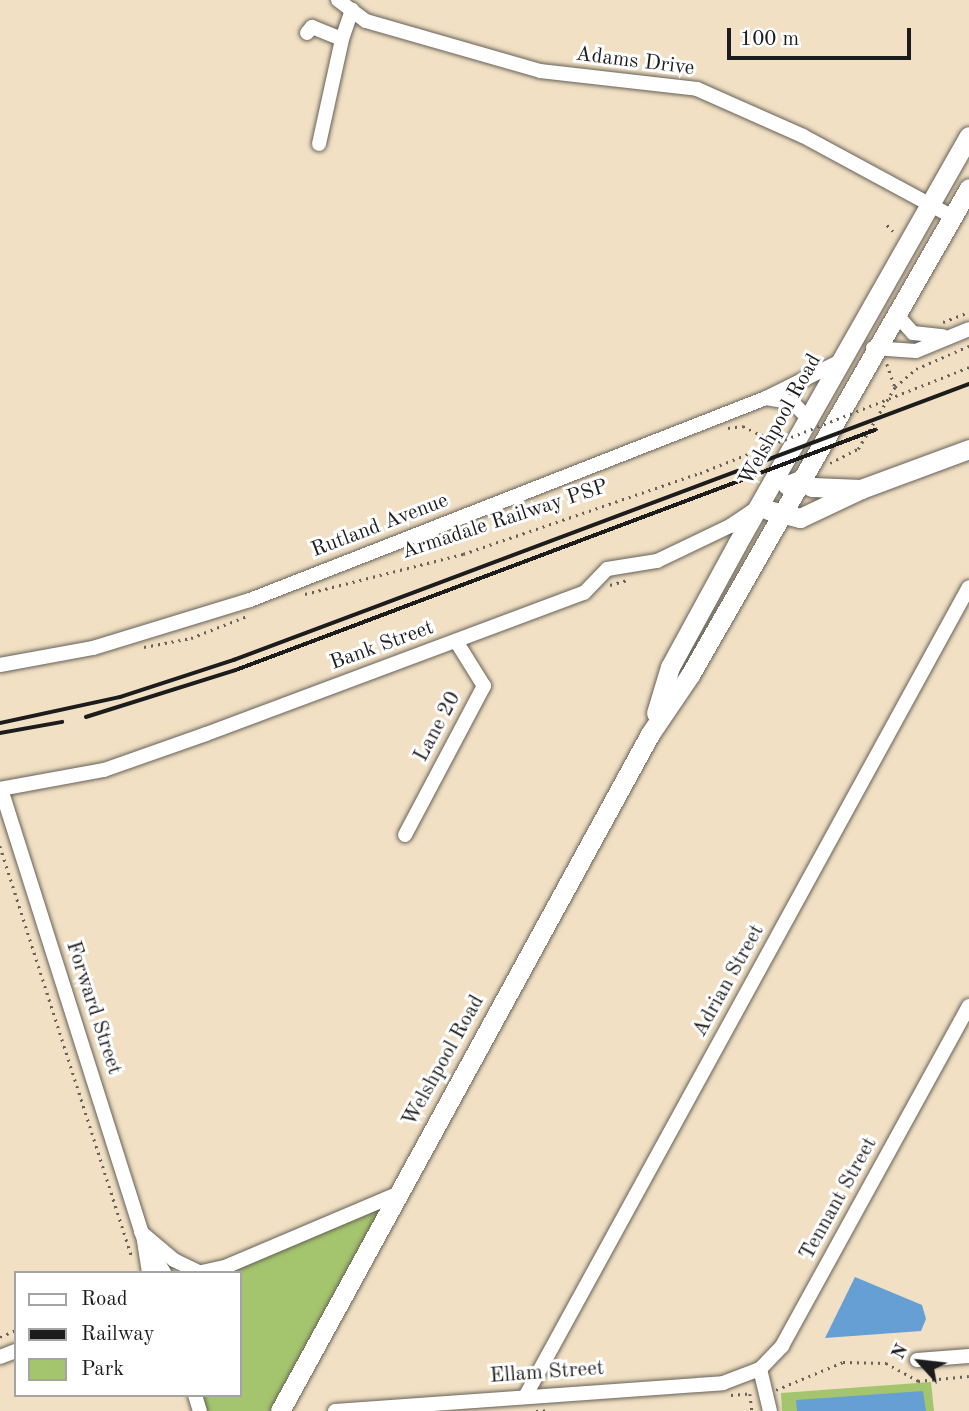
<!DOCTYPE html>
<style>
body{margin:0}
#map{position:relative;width:969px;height:1411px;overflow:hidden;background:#f1e0c4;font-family:"Old Standard TT",serif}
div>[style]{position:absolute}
.green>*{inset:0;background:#a4c56e}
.water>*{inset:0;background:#659fd4}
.path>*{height:2.5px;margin-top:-1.25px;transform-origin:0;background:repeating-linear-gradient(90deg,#676157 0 2px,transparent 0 7px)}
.roads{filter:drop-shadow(0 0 2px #676157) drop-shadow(0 0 2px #676157)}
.minor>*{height:14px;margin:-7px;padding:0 7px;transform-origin:7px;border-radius:7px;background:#fff}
.major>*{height:19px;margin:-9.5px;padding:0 9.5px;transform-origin:9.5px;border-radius:9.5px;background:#fff}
.rail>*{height:3.5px;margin:-1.75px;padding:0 1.75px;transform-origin:1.75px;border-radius:1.75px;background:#1c1c1c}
.path-bridge>*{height:2.5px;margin-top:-1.25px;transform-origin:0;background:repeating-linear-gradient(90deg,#676157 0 2px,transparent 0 7px)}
span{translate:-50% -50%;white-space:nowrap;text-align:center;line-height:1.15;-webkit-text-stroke:6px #fff;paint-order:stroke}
.street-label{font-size:21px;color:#1c1c1c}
.legend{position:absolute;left:14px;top:1271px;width:228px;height:126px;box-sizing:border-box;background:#fff;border:2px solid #a4a4a4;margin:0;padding:9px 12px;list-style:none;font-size:21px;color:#1c1c1c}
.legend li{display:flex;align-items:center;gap:14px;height:35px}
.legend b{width:35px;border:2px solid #a4a4a4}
.north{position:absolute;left:885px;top:1327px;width:70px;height:70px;-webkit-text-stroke:5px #fff;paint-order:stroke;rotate:297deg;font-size:19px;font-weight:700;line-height:28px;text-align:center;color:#1c1c1c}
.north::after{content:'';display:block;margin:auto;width:24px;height:32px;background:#1c1c1c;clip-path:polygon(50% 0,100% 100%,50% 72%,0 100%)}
.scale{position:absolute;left:727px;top:28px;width:184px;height:32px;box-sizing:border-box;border:4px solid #1c1c1c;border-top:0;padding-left:9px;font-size:21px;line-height:24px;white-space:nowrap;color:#1c1c1c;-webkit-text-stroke:5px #fff;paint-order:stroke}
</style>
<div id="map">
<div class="green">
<div style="clip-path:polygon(397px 1194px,280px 1411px,202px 1411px,197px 1395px,240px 1395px,240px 1273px,219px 1273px)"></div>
<div style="clip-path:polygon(931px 1382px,934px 1411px,782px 1411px,781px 1393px)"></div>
</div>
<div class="water">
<div style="clip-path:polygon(855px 1277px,922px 1305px,926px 1319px,921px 1331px,825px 1338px)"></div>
<div style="clip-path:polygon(923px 1391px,926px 1411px,797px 1411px,796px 1400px)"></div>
</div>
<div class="path">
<div style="left:887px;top:225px;width:11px;rotate:45deg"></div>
<div style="left:943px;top:322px;width:28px;rotate:-21deg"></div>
<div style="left:887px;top:364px;width:24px;rotate:71deg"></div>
<div style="left:728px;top:428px;width:15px;rotate:-8deg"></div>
<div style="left:743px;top:426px;width:20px;rotate:27deg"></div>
<div style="left:761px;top:435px;width:20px;rotate:-6deg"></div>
<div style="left:830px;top:463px;width:31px;rotate:-27deg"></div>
<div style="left:858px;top:449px;width:72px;rotate:-59.2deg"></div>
<div style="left:895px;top:387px;width:28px;rotate:-41deg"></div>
<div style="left:916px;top:369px;width:58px;rotate:-23.5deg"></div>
<div style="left:758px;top:472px;width:30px;rotate:-78deg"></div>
<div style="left:764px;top:443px;width:9px;rotate:-111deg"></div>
<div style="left:610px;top:585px;width:18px;rotate:-16deg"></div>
<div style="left:305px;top:594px;width:163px;rotate:-14.2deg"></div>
<div style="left:463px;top:554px;width:250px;rotate:-18.9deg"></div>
<div style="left:144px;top:647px;width:48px;rotate:-10.8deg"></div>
<div style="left:191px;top:638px;width:60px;rotate:-21.4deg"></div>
<div style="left:0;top:846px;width:431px;rotate:72.2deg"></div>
<div style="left:0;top:1337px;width:17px;rotate:-24deg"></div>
<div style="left:776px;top:1390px;width:73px;rotate:-22.7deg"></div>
<div style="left:843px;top:1362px;width:43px;rotate:1.3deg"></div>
<div style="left:886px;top:1363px;width:37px;rotate:29deg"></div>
<div style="left:918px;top:1381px;width:51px;rotate:-5.6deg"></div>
<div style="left:750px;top:1394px;width:17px;rotate:83deg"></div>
<div style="left:731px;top:1395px;width:21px;rotate:-5deg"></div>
<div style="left:536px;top:1411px;width:14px;rotate:-4deg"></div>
</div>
<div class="roads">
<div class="minor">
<div style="left:338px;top:0;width:35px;rotate:37deg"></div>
<div style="left:366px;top:21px;width:181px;rotate:16deg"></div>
<div style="left:540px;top:71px;width:158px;rotate:6.5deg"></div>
<div style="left:697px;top:89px;width:116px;rotate:23.9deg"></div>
<div style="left:803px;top:136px;width:170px;rotate:28.4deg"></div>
<div style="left:307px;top:33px;width:8px;rotate:-50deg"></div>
<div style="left:312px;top:27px;width:32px;rotate:22deg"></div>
<div style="left:342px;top:39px;width:31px;rotate:-71deg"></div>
<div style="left:319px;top:144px;width:107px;rotate:-77.6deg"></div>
<div style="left:895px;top:313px;width:27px;rotate:48deg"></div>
<div style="left:913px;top:333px;width:30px;rotate:6deg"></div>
<div style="left:873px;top:348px;width:43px;rotate:4deg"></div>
<div style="left:916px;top:351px;width:57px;rotate:-22.5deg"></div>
<div style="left:766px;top:398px;width:27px;rotate:10deg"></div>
<div style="left:793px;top:403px;width:21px;rotate:45deg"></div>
<div style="left:0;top:665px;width:95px;rotate:-10.4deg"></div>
<div style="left:93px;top:648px;width:164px;rotate:-17deg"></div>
<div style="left:250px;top:600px;width:554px;rotate:-21.38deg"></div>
<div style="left:766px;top:398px;width:81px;rotate:-26.3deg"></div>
<div style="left:0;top:789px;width:106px;rotate:-10.4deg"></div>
<div style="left:104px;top:770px;width:108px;rotate:-19.4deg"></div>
<div style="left:206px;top:734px;width:403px;rotate:-20.5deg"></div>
<div style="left:584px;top:593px;width:33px;rotate:-46deg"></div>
<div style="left:607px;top:569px;width:51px;rotate:-9.1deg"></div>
<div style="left:657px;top:561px;width:81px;rotate:-25.6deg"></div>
<div style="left:730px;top:526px;width:30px;rotate:-34deg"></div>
<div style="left:1px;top:789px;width:474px;rotate:72.4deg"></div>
<div style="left:144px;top:1241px;width:32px;rotate:81deg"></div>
<div style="left:405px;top:835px;width:169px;rotate:-62.1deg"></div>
<div style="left:484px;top:686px;width:53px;rotate:-121.9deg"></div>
<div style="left:141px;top:1232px;width:43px;rotate:40.3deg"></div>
<div style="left:174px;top:1260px;width:28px;rotate:26deg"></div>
<div style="left:145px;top:1242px;width:36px;rotate:58deg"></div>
<div style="left:197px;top:1273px;width:29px;rotate:-12deg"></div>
<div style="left:225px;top:1267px;width:187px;rotate:-23deg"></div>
<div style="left:0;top:1357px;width:17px;rotate:-21deg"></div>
<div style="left:917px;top:1360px;width:52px;rotate:-4.4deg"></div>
<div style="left:195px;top:1395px;width:17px;rotate:73deg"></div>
<div style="left:526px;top:1395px;width:921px;rotate:-61.27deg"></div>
<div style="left:335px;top:1411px;width:389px;rotate:-4.1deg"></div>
<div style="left:723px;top:1383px;width:40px;rotate:-21deg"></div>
<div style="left:770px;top:1411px;width:43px;rotate:-103.4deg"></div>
<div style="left:760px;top:1369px;width:32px;rotate:-46deg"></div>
<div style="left:782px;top:1346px;width:388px;rotate:-61.2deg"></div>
</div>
<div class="major">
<div style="left:787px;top:485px;width:12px;rotate:-20deg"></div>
<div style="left:798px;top:481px;width:15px;rotate:23deg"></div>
<div style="left:812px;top:487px;width:49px;rotate:2.3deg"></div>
<div style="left:768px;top:510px;width:33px;rotate:14deg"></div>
<div style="left:800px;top:518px;width:68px;rotate:-25.4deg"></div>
<div style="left:861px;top:489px;width:115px;rotate:-20.3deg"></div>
<div style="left:656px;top:713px;width:48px;rotate:-73.1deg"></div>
<div style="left:670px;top:667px;width:140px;rotate:-61.4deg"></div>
<div style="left:737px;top:544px;width:469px;rotate:-60.4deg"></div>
<div style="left:280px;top:1411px;width:772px;rotate:-61.34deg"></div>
<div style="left:650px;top:734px;width:71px;rotate:-55.9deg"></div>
<div style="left:690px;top:675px;width:561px;rotate:-60.19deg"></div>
</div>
</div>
<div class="rail">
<div style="left:86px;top:717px;width:157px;rotate:-17.4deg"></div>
<div style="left:236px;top:670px;width:683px;rotate:-20.59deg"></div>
<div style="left:0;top:723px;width:123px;rotate:-12.2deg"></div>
<div style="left:120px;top:697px;width:120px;rotate:-18deg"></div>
<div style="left:234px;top:660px;width:785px;rotate:-20.58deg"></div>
<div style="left:0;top:733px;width:63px;rotate:-10.1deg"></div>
</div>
<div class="path-bridge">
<div style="left:700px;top:473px;width:289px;rotate:-21.5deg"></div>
</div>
<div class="street-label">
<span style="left:635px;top:62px;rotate:7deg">Adams Drive</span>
<span style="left:781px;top:420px;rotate:-61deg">Welshpool Road</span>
<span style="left:505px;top:520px;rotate:-18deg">Armadale Railway PSP</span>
<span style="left:380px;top:526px;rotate:-21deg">Rutland Avenue</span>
<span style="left:382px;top:646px;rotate:-20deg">Bank Street</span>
<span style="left:438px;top:727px;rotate:-62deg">Lane 20</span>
<span style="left:729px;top:981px;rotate:-61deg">Adrian Street</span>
<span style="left:93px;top:1008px;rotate:72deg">Forward Street</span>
<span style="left:444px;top:1061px;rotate:-61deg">Welshpool Road</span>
<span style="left:839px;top:1199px;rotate:-61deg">Tennant Street</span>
<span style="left:547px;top:1373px;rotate:-4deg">Ellam Street</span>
</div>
<ul class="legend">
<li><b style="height:9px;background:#fff"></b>Road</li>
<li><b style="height:9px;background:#1c1c1c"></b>Railway</li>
<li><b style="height:19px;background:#a4c56e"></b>Park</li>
</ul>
<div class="north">N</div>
<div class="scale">100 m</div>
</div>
